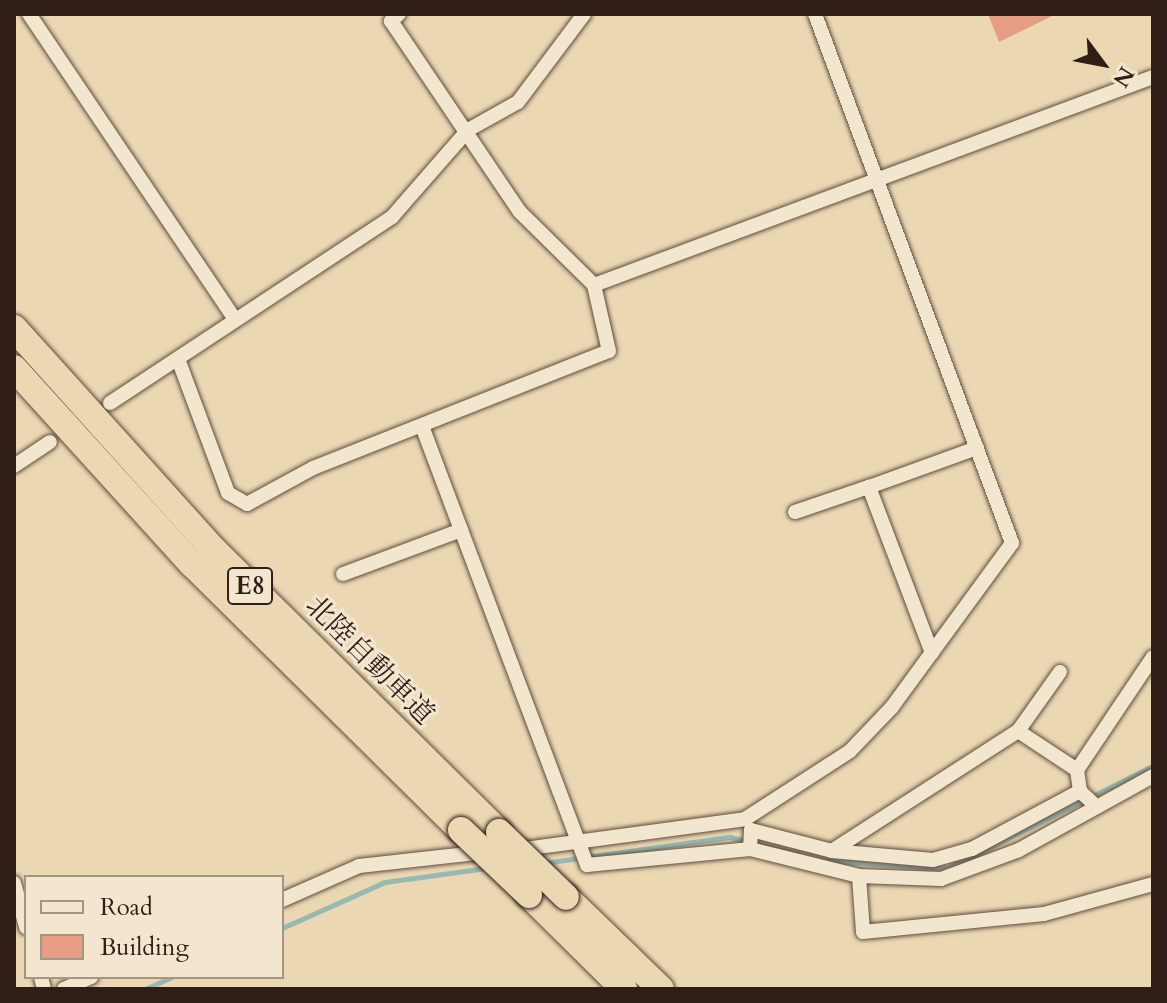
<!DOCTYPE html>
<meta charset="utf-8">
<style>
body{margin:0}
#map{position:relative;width:1167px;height:1003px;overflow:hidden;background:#ebd8b3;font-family:Cardo,"Noto Serif JP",serif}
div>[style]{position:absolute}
.stream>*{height:5px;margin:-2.5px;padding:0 2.5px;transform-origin:2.5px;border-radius:2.5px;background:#98b9b1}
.building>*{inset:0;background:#e59e81}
.roads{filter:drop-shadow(0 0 2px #5f4c3d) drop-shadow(0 0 2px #5f4c3d)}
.minor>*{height:14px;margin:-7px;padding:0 7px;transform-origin:7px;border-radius:7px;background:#f2e6ce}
.motorway>*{height:26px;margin:-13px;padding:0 13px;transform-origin:13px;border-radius:13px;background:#ebd8b3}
.bridges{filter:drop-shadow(0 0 2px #301d16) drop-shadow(0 0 2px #301d16)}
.motorway-bridge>*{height:26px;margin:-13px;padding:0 13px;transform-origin:13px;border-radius:13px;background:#ebd8b3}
span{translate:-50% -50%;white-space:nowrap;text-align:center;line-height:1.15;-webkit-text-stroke:6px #f2e6ce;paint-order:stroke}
.shield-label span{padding:2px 6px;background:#f2e6ce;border:2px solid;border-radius:6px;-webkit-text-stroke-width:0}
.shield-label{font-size:26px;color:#301d16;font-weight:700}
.street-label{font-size:28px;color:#301d16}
.frame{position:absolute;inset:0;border:16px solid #301d16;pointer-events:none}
.legend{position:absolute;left:24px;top:875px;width:260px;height:104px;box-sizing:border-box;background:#f2e6ce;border:2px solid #a49684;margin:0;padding:10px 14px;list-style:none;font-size:24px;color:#301d16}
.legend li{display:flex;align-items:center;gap:16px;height:40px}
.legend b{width:40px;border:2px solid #a49684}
.north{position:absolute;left:1063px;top:24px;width:80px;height:80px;-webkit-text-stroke:6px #f2e6ce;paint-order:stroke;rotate:122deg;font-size:22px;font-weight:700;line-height:32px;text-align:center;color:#301d16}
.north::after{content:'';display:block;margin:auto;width:28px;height:36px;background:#301d16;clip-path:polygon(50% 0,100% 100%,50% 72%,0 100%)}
</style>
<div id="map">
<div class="stream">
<div style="left:827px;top:861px;width:121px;rotate:3.3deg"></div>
<div style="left:948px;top:868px;width:229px;rotate:-26.5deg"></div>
<div style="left:544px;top:863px;width:188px;rotate:-8deg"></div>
<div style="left:730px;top:837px;width:70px;rotate:14deg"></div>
<div style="left:282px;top:928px;width:113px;rotate:-24.1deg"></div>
<div style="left:385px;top:882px;width:102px;rotate:-7.9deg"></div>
<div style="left:145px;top:989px;width:30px;rotate:-24deg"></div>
</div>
<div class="building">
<div style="clip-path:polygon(988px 14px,1054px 14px,1054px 15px,999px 42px)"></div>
</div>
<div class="roads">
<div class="minor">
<div style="left:29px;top:14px;width:368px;rotate:56deg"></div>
<div style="left:399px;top:14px;width:11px;rotate:139deg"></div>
<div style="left:391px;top:21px;width:230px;rotate:56deg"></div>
<div style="left:520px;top:212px;width:104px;rotate:44.6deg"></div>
<div style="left:594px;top:285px;width:596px;rotate:-20.41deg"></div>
<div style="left:178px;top:359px;width:143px;rotate:69.5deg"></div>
<div style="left:228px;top:493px;width:22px;rotate:30deg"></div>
<div style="left:247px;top:504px;width:75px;rotate:-28.6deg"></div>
<div style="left:313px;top:468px;width:318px;rotate:-21.6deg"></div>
<div style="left:609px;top:351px;width:68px;rotate:-102.8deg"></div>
<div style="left:110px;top:403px;width:338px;rotate:-33.4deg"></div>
<div style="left:392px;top:217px;width:116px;rotate:-48.9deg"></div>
<div style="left:468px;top:130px;width:57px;rotate:-29.2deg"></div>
<div style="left:518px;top:102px;width:110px;rotate:-53.1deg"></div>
<div style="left:422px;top:426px;width:469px;rotate:69.4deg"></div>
<div style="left:587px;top:865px;width:164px;rotate:-5.6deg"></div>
<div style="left:750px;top:849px;width:112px;rotate:13.9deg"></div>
<div style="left:859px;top:876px;width:82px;rotate:2.1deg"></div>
<div style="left:941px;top:879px;width:83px;rotate:-20.4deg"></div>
<div style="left:1019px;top:850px;width:153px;rotate:-28.9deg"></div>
<div style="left:14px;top:466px;width:43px;rotate:-33.7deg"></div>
<div style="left:795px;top:512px;width:78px;rotate:-18.7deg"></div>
<div style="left:343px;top:574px;width:126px;rotate:-20.4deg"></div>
<div style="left:932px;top:653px;width:178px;rotate:-110.8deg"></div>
<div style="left:869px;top:487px;width:115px;rotate:-19.9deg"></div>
<div style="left:1060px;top:672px;width:72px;rotate:125.4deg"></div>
<div style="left:1018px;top:731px;width:71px;rotate:33.5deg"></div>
<div style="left:1018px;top:731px;width:221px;rotate:147.2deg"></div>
<div style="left:832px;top:851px;width:101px;rotate:5.1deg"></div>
<div style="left:933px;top:860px;width:41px;rotate:-15.8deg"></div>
<div style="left:972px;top:849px;width:123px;rotate:-28.2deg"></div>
<div style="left:1097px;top:807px;width:23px;rotate:-137deg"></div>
<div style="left:1080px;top:791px;width:21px;rotate:-98deg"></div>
<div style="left:1077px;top:770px;width:136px;rotate:-56.1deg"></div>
<div style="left:750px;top:849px;width:19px;rotate:-87deg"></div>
<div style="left:751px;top:830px;width:84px;rotate:14.5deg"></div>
<div style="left:517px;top:850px;width:230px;rotate:-7.7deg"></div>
<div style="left:745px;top:819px;width:125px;rotate:-32.9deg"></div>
<div style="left:850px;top:751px;width:61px;rotate:-46.3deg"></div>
<div style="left:892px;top:707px;width:203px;rotate:-53.8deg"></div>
<div style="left:1012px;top:543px;width:564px;rotate:-110.43deg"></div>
<div style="left:859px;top:876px;width:56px;rotate:85.9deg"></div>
<div style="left:863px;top:932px;width:182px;rotate:-5.7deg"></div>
<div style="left:1044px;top:914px;width:113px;rotate:-15.4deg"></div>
<div style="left:14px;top:883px;width:46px;rotate:74.7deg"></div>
<div style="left:282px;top:900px;width:84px;rotate:-23.8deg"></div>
<div style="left:359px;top:866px;width:127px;rotate:-6.3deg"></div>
<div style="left:41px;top:977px;width:12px;rotate:76deg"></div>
<div style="left:64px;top:989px;width:30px;rotate:-24deg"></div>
</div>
<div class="motorway">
<div style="left:14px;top:328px;width:299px;rotate:48deg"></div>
<div style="left:214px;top:550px;width:401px;rotate:44.7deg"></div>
<div style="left:14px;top:368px;width:265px;rotate:47.8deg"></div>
<div style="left:192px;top:564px;width:378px;rotate:44.7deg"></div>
<div style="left:529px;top:895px;width:134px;rotate:44.7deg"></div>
<div style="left:566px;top:897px;width:132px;rotate:44.1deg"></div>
</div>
</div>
<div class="bridges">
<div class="motorway-bridge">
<div style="left:461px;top:830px;width:94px;rotate:43.7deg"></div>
<div style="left:499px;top:832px;width:93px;rotate:44.1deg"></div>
</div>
</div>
<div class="shield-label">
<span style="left:250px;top:586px">E8</span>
</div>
<div class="street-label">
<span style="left:370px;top:660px;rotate:45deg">北陸自動車道</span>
</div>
<div class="frame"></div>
<ul class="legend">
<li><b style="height:10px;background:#f2e6ce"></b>Road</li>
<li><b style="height:22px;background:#e59e81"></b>Building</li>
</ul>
<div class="north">N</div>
</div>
